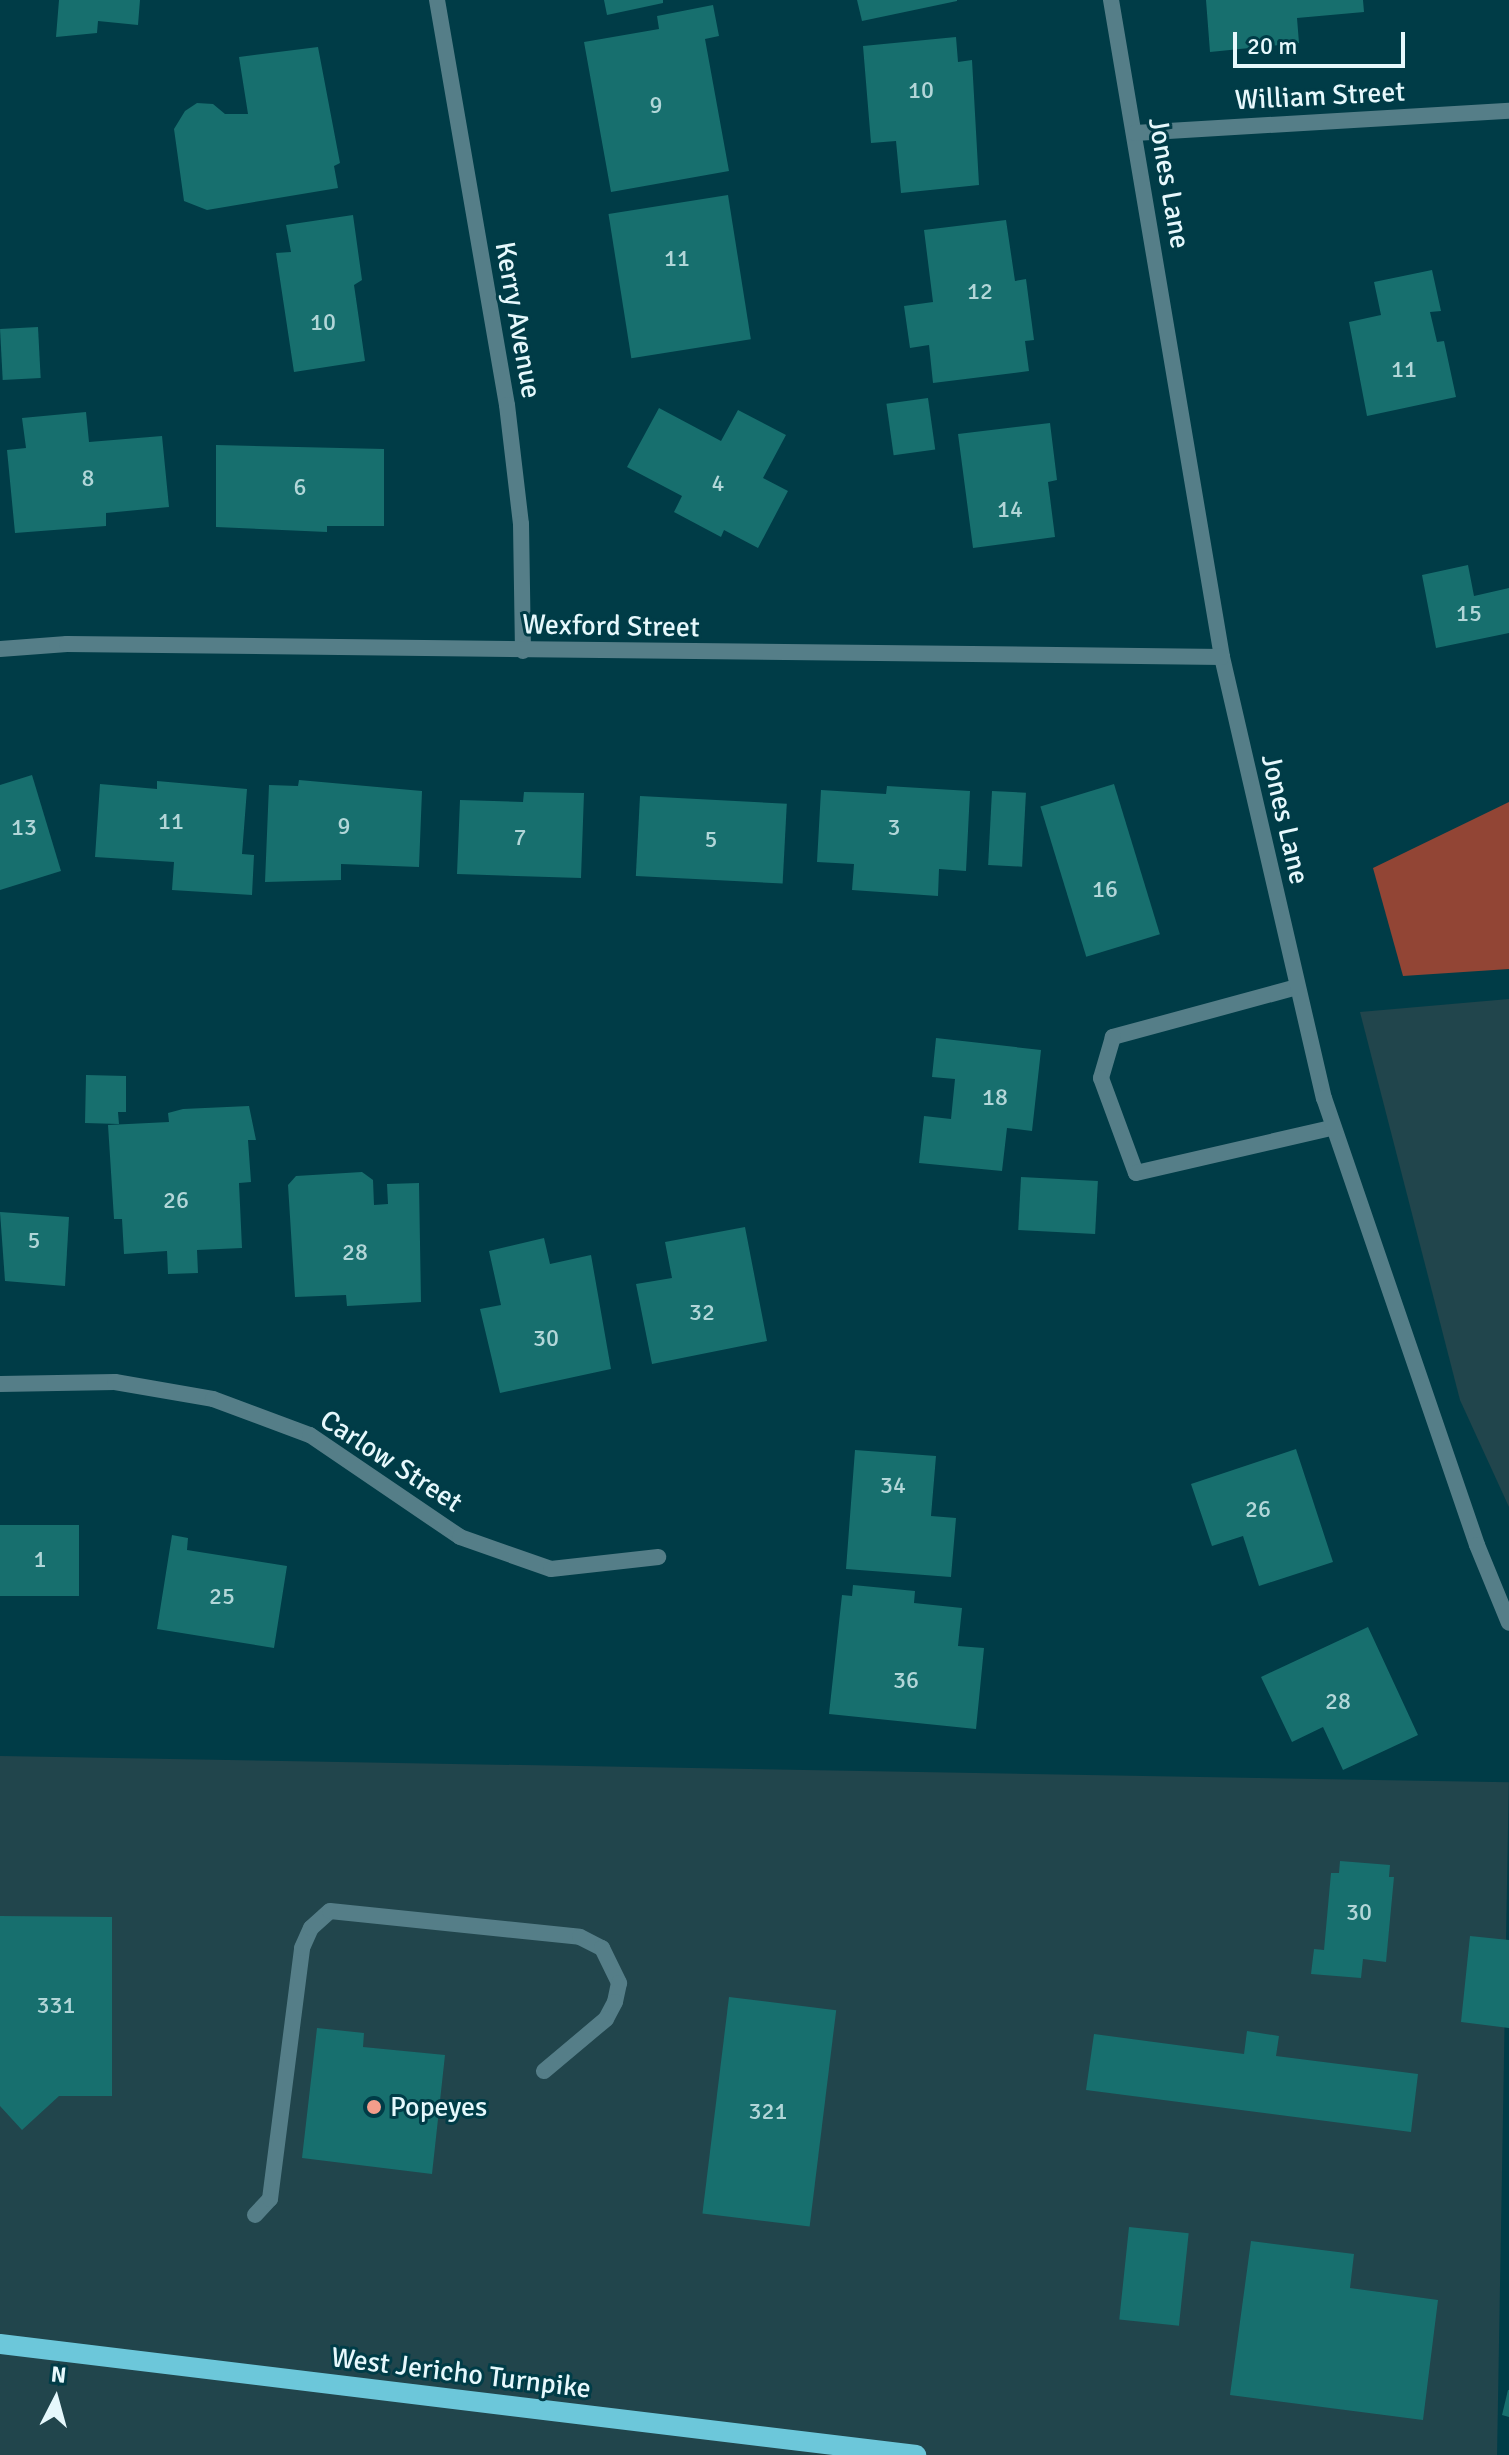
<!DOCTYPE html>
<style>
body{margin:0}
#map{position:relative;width:1509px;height:2455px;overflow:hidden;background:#003c47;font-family:Signika,sans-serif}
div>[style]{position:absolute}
.built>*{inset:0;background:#21454c;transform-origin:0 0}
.forest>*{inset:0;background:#924535}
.building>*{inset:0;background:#176f6e;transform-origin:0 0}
.service>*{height:16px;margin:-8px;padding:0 8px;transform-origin:8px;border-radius:8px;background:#557e88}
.minor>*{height:16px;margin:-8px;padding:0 8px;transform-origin:8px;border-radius:8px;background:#557e88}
.primary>*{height:20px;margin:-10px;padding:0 10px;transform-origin:10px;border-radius:10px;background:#6cc7da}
.dots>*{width:22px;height:22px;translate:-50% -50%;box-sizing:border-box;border:4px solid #003c47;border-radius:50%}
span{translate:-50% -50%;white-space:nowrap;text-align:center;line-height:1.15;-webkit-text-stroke:6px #003c47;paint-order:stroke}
.number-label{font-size:24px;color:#b2d6d8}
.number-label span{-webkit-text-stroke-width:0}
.street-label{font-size:28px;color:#e6f8fc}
.poi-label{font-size:28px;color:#e6f8fc}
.left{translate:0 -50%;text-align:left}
.north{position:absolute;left:16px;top:2359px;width:80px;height:80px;-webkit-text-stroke:6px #003c47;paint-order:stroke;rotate:6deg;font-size:22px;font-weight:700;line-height:32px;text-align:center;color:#e6f8fc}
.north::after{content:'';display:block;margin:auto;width:28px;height:36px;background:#e6f8fc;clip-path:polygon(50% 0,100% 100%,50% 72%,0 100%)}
.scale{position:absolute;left:1233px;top:32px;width:172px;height:36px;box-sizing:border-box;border:4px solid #e6f8fc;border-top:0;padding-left:10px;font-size:24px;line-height:28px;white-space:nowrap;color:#e6f8fc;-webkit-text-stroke:6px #003c47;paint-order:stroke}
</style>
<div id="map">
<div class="built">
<div style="clip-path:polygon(1509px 999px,1509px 1507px,1460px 1400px,1360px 1012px)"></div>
<div style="left:0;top:1756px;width:1509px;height:699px;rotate:1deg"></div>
</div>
<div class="forest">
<div style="clip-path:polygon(1509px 802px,1509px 969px,1403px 976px,1373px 868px)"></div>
</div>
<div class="building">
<div style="clip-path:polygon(59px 0,140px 0,138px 25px,98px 21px,97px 33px,56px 37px)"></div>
<div style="clip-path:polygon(604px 0,663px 0,663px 3px,607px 15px)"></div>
<div style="clip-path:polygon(857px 0,957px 0,957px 1px,862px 21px)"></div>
<div style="clip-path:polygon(1206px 0,1363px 0,1364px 12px,1297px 18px,1299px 43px,1210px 52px)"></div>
<div style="clip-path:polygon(713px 5px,719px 36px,705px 39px,729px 171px,611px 192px,584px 42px,659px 29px,657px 16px)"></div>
<div style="clip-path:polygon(956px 37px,958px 62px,972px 60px,979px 185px,901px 193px,896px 141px,871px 143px,863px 46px)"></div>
<div style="clip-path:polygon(318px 47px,340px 163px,334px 166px,338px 188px,207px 210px,184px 201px,174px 129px,185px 111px,197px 103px,213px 104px,225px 114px,248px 114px,239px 57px)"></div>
<div style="left:728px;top:195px;width:146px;height:121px;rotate:81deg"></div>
<div style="clip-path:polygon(353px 215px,362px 280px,354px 285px,365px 361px,294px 372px,276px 253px,291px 252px,286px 225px)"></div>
<div style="clip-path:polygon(1006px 220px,1015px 281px,1026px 279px,1034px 340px,1025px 341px,1029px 371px,933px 383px,929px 345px,910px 348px,904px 306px,933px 302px,924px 230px)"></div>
<div style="clip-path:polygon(1432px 270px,1441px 311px,1430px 312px,1437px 342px,1444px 341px,1456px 397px,1367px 416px,1349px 322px,1381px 315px,1374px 282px)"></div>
<div style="left:38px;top:327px;width:51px;height:38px;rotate:87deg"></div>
<div style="left:928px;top:398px;width:52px;height:42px;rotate:82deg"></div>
<div style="clip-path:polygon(659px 408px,721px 441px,738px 410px,786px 435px,763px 478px,788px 491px,758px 548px,724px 530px,721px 537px,674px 512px,682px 496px,627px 467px)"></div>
<div style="clip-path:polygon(86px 412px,89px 442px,162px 436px,169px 507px,106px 513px,106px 526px,15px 533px,7px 450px,26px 448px,22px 418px)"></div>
<div style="clip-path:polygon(1050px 423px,1057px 480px,1048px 482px,1055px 537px,973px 548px,958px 434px)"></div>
<div style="clip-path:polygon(216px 445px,384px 449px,384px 526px,327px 526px,327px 532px,216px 527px)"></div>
<div style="clip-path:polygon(1468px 565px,1474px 596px,1509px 588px,1509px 633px,1436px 648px,1422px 575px)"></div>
<div style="clip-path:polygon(32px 775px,61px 871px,0 890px,0 785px)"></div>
<div style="clip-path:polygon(299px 780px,422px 791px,419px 867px,341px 864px,341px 880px,265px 882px,269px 785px,298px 786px)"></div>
<div style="clip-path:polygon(157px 781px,247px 789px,242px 854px,254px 855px,252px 895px,172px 890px,174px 862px,95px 857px,100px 784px,157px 789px)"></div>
<div style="left:1114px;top:784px;width:157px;height:77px;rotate:73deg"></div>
<div style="clip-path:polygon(887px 786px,970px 791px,966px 871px,939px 869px,938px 896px,852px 890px,854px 864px,817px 862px,821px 790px,886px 794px)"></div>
<div style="left:992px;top:791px;width:34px;height:74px;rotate:3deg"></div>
<div style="clip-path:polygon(524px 792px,584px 793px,581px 878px,457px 874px,460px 800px,523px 802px)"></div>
<div style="left:640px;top:796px;width:147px;height:80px;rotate:3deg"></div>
<div style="clip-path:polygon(936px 1038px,1041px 1050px,1032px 1131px,1007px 1128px,1002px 1171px,919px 1163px,924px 1116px,951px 1119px,955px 1079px,932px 1077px)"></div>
<div style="clip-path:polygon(86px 1075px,126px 1076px,126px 1112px,118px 1112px,119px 1124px,85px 1123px)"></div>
<div style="clip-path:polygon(249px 1106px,256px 1140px,248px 1140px,251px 1182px,239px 1183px,242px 1248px,197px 1250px,198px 1273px,168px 1274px,167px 1251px,124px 1254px,122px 1219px,114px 1219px,108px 1125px,169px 1122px,168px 1113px,183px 1109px)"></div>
<div style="clip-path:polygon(362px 1172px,373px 1180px,374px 1205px,388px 1204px,387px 1184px,419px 1183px,421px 1302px,347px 1306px,346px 1295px,295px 1297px,288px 1185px,296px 1176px)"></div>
<div style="left:1021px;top:1177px;width:77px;height:53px;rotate:3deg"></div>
<div style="clip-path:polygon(0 1212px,69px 1217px,65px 1286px,5px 1281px)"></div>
<div style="clip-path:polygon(745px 1227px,767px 1341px,652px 1364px,636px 1284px,672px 1278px,665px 1242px)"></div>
<div style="clip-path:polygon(544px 1238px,550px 1264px,591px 1255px,611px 1369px,500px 1393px,480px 1309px,501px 1305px,489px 1251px)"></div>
<div style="clip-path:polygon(1296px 1449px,1333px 1562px,1259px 1586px,1243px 1536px,1212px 1546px,1191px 1484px)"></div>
<div style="clip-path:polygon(855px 1450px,936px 1456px,931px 1516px,956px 1518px,951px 1577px,846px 1569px)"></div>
<div style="left:0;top:1525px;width:79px;height:71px"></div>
<div style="clip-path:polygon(172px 1535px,188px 1538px,187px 1550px,287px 1566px,274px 1648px,157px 1629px)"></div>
<div style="clip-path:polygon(853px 1585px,915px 1591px,914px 1603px,962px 1608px,958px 1646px,984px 1648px,976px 1729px,829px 1714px,842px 1595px,852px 1596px)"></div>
<div style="clip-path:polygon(1368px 1627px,1418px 1735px,1343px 1770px,1323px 1727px,1292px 1742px,1261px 1677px)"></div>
<div style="clip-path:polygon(1340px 1861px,1390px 1865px,1389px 1877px,1394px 1877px,1386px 1962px,1363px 1959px,1361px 1978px,1311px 1974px,1314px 1949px,1324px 1950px,1331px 1873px,1339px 1873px)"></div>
<div style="clip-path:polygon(0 1916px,112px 1917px,112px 2096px,59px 2096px,22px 2130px,0 2106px)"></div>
<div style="clip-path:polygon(1470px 1936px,1509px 1940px,1509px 2028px,1461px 2022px)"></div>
<div style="left:729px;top:1997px;width:108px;height:218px;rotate:7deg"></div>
<div style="clip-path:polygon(317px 2028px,364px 2033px,363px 2047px,445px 2055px,432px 2174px,302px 2158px)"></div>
<div style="clip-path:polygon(1247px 2031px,1279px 2036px,1276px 2056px,1418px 2074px,1411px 2132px,1086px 2090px,1094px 2034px,1244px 2054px)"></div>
<div style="left:1129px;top:2227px;width:60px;height:93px;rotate:6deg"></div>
<div style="clip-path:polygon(1251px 2241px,1354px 2254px,1350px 2288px,1438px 2300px,1423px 2420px,1230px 2395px)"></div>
<div style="clip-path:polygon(1508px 2390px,1509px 2390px,1509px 2417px,1502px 2415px)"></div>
</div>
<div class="service">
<div style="left:1297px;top:987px;width:191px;rotate:164.8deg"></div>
<div style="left:1113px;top:1037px;width:43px;rotate:106.3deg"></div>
<div style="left:1101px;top:1078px;width:101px;rotate:69.8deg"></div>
<div style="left:1136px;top:1173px;width:200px;rotate:-13deg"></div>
<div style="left:255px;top:2215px;width:22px;rotate:-47deg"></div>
<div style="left:270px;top:2199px;width:253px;rotate:-82.7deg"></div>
<div style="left:302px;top:1948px;width:22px;rotate:-66deg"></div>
<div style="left:311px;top:1928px;width:25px;rotate:-42deg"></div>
<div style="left:330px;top:1911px;width:251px;rotate:5.9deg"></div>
<div style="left:580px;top:1937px;width:25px;rotate:27deg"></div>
<div style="left:602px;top:1948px;width:39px;rotate:64deg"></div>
<div style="left:619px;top:1983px;width:19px;rotate:102deg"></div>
<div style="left:615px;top:2002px;width:19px;rotate:118deg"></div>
<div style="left:606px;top:2019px;width:81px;rotate:140deg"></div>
</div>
<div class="minor">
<div style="left:437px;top:0;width:411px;rotate:80.2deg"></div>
<div style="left:507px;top:405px;width:120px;rotate:83.3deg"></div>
<div style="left:521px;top:524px;width:127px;rotate:89.1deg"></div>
<div style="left:1111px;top:0;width:666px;rotate:80.41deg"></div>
<div style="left:1222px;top:657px;width:453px;rotate:77deg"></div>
<div style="left:1324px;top:1098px;width:472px;rotate:71.1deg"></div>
<div style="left:1477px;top:1545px;width:84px;rotate:67.7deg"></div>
<div style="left:1135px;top:133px;width:375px;rotate:-3.4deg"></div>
<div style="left:0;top:649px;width:67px;rotate:-4.3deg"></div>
<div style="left:67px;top:644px;width:1155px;rotate:0.64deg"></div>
<div style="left:0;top:1384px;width:115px;rotate:-1deg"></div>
<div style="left:115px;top:1382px;width:99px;rotate:9.8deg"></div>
<div style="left:213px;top:1399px;width:103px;rotate:20.4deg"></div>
<div style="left:310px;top:1435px;width:181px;rotate:34.2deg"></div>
<div style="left:460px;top:1537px;width:96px;rotate:19.4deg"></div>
<div style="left:551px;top:1569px;width:108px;rotate:-6.4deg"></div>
</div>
<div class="primary">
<div style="left:0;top:2344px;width:923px;rotate:6.91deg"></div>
</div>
<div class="dots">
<div style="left:374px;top:2107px;background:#f49d8b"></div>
</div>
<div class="number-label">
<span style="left:921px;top:91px">10</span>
<span style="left:656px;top:106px">9</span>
<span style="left:677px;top:259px">11</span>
<span style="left:980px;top:292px">12</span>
<span style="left:323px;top:323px">10</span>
<span style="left:1404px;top:370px">11</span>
<span style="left:88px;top:479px">8</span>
<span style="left:718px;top:484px">4</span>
<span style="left:300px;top:488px">6</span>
<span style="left:1010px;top:510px">14</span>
<span style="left:1469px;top:614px">15</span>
<span style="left:171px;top:822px">11</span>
<span style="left:344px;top:827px">9</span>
<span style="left:24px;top:828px">13</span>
<span style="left:894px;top:828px">3</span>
<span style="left:520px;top:838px">7</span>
<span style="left:711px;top:840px">5</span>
<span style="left:1105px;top:890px">16</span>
<span style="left:995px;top:1098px">18</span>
<span style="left:176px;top:1201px">26</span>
<span style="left:34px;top:1241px">5</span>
<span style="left:355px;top:1253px">28</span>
<span style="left:702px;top:1313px">32</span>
<span style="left:546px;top:1339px">30</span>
<span style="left:893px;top:1486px">34</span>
<span style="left:1258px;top:1510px">26</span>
<span style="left:40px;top:1560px">1</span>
<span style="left:222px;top:1597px">25</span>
<span style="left:906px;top:1681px">36</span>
<span style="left:1338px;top:1702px">28</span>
<span style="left:1359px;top:1913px">30</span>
<span style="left:56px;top:2006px">331</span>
<span style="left:768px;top:2112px">321</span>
</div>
<div class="street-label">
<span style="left:1320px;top:96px;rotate:-3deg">William Street</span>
<span style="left:1169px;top:183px;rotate:80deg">Jones Lane</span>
<span style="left:518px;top:320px;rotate:80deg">Kerry Avenue</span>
<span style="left:611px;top:626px;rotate:1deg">Wexford Street</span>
<span style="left:1285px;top:819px;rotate:77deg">Jones Lane</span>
<span style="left:391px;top:1461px;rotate:33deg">Carlow Street</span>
<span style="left:461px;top:2373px;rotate:7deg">West Jericho Turnpike</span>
</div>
<div class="poi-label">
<span class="left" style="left:390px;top:2107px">Popeyes</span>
</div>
<div class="north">N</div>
<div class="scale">20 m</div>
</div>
